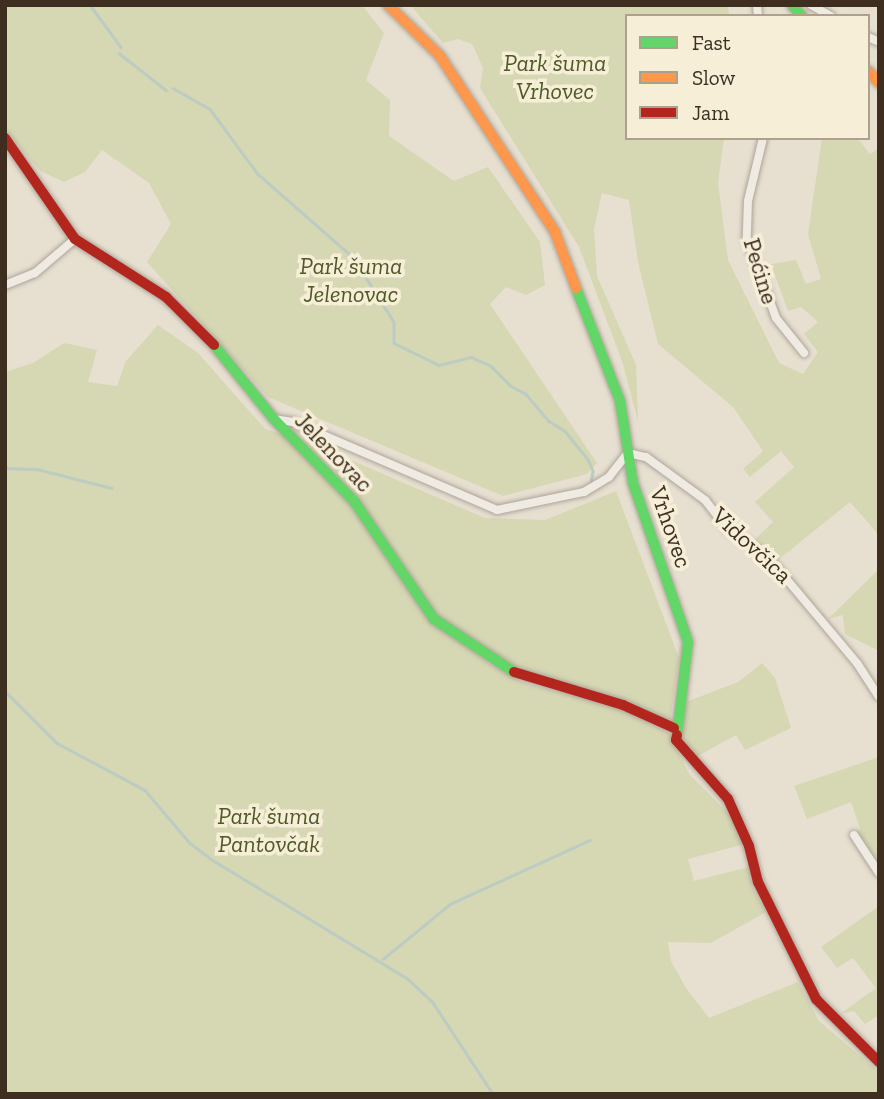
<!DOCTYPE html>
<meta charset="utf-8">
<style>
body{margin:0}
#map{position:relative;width:884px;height:1099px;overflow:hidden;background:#e7e0d1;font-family:"Zilla Slab",serif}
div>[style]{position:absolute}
.green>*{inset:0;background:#d6d7b3}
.stream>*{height:2.5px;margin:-1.25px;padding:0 1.25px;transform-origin:1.25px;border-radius:1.25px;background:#bcccc2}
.roads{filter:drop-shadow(0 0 2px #ada599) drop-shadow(0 0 2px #ada599)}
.street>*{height:8px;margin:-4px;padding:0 4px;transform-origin:4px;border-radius:4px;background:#efebe3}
.fast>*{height:10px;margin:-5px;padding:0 5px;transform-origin:5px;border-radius:5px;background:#63d668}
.slow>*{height:10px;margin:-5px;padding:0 5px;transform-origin:5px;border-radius:5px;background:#ff974d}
.jam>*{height:10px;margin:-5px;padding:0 5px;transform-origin:5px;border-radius:5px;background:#b3261e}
span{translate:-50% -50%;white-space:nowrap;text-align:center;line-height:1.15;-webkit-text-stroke:7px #f7eed8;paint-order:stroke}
.park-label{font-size:24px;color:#4d5a26;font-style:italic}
.street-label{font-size:24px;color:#3d2e20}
.frame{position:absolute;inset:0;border:7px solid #3d2e20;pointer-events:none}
.legend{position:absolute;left:625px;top:14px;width:245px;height:126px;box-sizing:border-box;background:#f7eed8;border:2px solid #ada18e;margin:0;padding:9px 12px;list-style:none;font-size:21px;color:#3d2e20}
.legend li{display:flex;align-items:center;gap:14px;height:35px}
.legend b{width:35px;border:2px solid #ada18e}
</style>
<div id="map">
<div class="green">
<div style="clip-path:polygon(5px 5px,362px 5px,384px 33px,366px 80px,390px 100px,389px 136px,454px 181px,488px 167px,540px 242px,545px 285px,526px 295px,506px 287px,490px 304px,597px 463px,587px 474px,503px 496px,268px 397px,147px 262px,171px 224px,149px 183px,102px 150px,85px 172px,64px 182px,40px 171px,5px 129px)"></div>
<div style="clip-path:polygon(410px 5px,728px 5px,729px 16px,627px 16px,627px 138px,724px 138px,718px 183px,728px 260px,779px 363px,803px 374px,818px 352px,804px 334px,818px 322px,801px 307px,788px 311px,771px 264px,796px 260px,806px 284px,821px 279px,808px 234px,822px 138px,857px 138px,870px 154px,879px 148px,879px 535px,850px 502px,778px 560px,751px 543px,773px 522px,755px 502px,794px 467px,781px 451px,750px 477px,743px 469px,763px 451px,733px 407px,658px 344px,638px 262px,629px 200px,602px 193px,594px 229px,597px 276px,636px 365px,638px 421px,622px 361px,579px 247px,480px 88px,483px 68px,472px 44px,458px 39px,443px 43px)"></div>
<div style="clip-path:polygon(158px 325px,198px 353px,265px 429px,314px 444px,485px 518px,545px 520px,616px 491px,679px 658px,670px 721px,528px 675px,433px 622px,491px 665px,524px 683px,619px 708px,669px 733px,689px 774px,734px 819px,745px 844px,688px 859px,694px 881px,749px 867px,753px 889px,766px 912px,711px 943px,668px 942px,671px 961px,686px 988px,709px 1018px,798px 982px,819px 1021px,879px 1072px,879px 1094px,5px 1094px,5px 372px,33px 363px,64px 343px,97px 350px,88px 382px,117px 386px,126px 361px)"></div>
<div style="clip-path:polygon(879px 569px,879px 651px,845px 634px,843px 615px,828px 619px)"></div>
<div style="clip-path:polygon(762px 663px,775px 678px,791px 728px,745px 750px,736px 735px,696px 757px,679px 733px,686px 702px,738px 682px)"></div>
<div style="clip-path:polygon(879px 757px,879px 868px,856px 831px,860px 829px,851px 802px,807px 819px,794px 786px)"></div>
<div style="clip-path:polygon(879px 906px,879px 1015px,865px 1024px,854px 1011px,840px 1014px,876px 988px,853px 958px,837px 968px,821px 947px)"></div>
</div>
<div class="stream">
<div style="left:90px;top:5px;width:52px;rotate:53.6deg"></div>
<div style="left:119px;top:53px;width:60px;rotate:38.2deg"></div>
<div style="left:173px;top:88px;width:43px;rotate:29.6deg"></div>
<div style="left:210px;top:109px;width:81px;rotate:53.6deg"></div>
<div style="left:258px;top:174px;width:128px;rotate:41.2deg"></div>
<div style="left:354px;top:258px;width:75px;rotate:58deg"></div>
<div style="left:394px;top:322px;width:21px;rotate:90deg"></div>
<div style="left:394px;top:343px;width:50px;rotate:26.1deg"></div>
<div style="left:439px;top:365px;width:33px;rotate:-14deg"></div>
<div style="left:471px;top:357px;width:22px;rotate:24deg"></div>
<div style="left:491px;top:366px;width:28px;rotate:45deg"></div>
<div style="left:511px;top:386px;width:17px;rotate:28deg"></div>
<div style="left:526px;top:394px;width:35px;rotate:50deg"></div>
<div style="left:549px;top:421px;width:19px;rotate:32deg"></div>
<div style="left:565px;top:431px;width:36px;rotate:51deg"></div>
<div style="left:588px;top:459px;width:13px;rotate:67deg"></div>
<div style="left:593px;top:471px;width:12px;rotate:99deg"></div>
<div style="left:5px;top:468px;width:32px;rotate:2deg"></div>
<div style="left:37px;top:469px;width:77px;rotate:14.2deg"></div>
<div style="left:5px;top:691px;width:74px;rotate:45deg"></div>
<div style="left:57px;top:743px;width:100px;rotate:28.1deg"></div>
<div style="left:145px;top:790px;width:70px;rotate:49.7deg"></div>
<div style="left:190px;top:843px;width:26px;rotate:37deg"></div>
<div style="left:211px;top:859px;width:231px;rotate:31.3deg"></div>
<div style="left:408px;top:979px;width:33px;rotate:43deg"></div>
<div style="left:432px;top:1001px;width:111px;rotate:56.7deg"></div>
<div style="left:383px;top:959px;width:87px;rotate:-39.4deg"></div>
<div style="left:450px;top:904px;width:154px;rotate:-24.6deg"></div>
</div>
<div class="roads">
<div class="street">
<div style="left:757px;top:5px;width:11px;rotate:85deg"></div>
<div style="left:811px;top:5px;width:23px;rotate:29deg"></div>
<div style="left:868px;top:37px;width:12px;rotate:24deg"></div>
<div style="left:763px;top:138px;width:65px;rotate:103.4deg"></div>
<div style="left:748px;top:201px;width:38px;rotate:92deg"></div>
<div style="left:747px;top:239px;width:84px;rotate:69.8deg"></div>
<div style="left:776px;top:318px;width:45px;rotate:51.3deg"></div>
<div style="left:5px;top:285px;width:32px;rotate:-22deg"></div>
<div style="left:35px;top:273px;width:52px;rotate:-40.4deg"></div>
<div style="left:274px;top:419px;width:19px;rotate:9deg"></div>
<div style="left:293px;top:422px;width:222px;rotate:23.3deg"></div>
<div style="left:497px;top:510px;width:89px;rotate:-11.7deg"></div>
<div style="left:584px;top:492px;width:29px;rotate:-31deg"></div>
<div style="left:609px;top:477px;width:31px;rotate:-52deg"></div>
<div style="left:628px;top:453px;width:18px;rotate:13deg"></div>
<div style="left:646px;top:457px;width:73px;rotate:36.1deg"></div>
<div style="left:705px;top:500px;width:36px;rotate:52deg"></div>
<div style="left:727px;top:528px;width:50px;rotate:35.3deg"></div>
<div style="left:768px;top:557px;width:138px;rotate:50deg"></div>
<div style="left:857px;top:663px;width:40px;rotate:57.1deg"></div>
<div style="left:854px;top:835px;width:45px;rotate:56.7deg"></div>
</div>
<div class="fast">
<div style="left:792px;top:5px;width:15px;rotate:48deg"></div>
<div style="left:576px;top:288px;width:121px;rotate:68.7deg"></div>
<div style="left:620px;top:401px;width:83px;rotate:81deg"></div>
<div style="left:633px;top:483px;width:168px;rotate:70.9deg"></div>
<div style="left:688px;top:642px;width:94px;rotate:96.7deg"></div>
<div style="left:214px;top:345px;width:95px;rotate:51deg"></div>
<div style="left:274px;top:419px;width:115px;rotate:45.7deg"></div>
<div style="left:354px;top:501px;width:143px;rotate:55.9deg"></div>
<div style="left:434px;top:619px;width:96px;rotate:33.5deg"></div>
</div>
<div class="slow">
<div style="left:388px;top:5px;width:73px;rotate:44.4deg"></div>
<div style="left:440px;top:56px;width:210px;rotate:56.8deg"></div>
<div style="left:555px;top:232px;width:60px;rotate:69.4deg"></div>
<div style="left:868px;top:71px;width:16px;rotate:47deg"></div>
</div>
<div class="jam">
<div style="left:5px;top:138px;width:123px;rotate:55.3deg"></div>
<div style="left:75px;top:239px;width:108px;rotate:32.5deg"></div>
<div style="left:166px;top:297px;width:68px;rotate:45deg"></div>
<div style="left:514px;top:672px;width:114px;rotate:16.8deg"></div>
<div style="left:623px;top:705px;width:56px;rotate:24.3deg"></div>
<div style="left:677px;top:735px;width:5px;rotate:101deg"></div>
<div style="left:676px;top:740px;width:79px;rotate:48.6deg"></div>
<div style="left:728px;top:799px;width:51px;rotate:65.9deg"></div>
<div style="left:749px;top:846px;width:37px;rotate:76deg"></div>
<div style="left:758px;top:882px;width:131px;rotate:63.6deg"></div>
<div style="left:816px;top:999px;width:89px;rotate:45deg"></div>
</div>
</div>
<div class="park-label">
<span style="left:555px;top:77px">Park šuma<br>Vrhovec</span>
<span style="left:351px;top:280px">Park šuma<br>Jelenovac</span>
<span style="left:269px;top:830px">Park šuma<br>Pantovčak</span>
</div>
<div class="street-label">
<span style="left:761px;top:271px;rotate:73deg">Pećine</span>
<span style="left:334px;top:452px;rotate:46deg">Jelenovac</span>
<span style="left:671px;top:527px;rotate:71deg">Vrhovec</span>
<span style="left:752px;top:545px;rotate:43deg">Vidovčica</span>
</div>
<div class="frame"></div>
<ul class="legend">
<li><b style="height:9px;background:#63d668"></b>Fast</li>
<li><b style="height:9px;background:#ff974d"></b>Slow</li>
<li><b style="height:9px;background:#b3261e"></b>Jam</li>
</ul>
</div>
